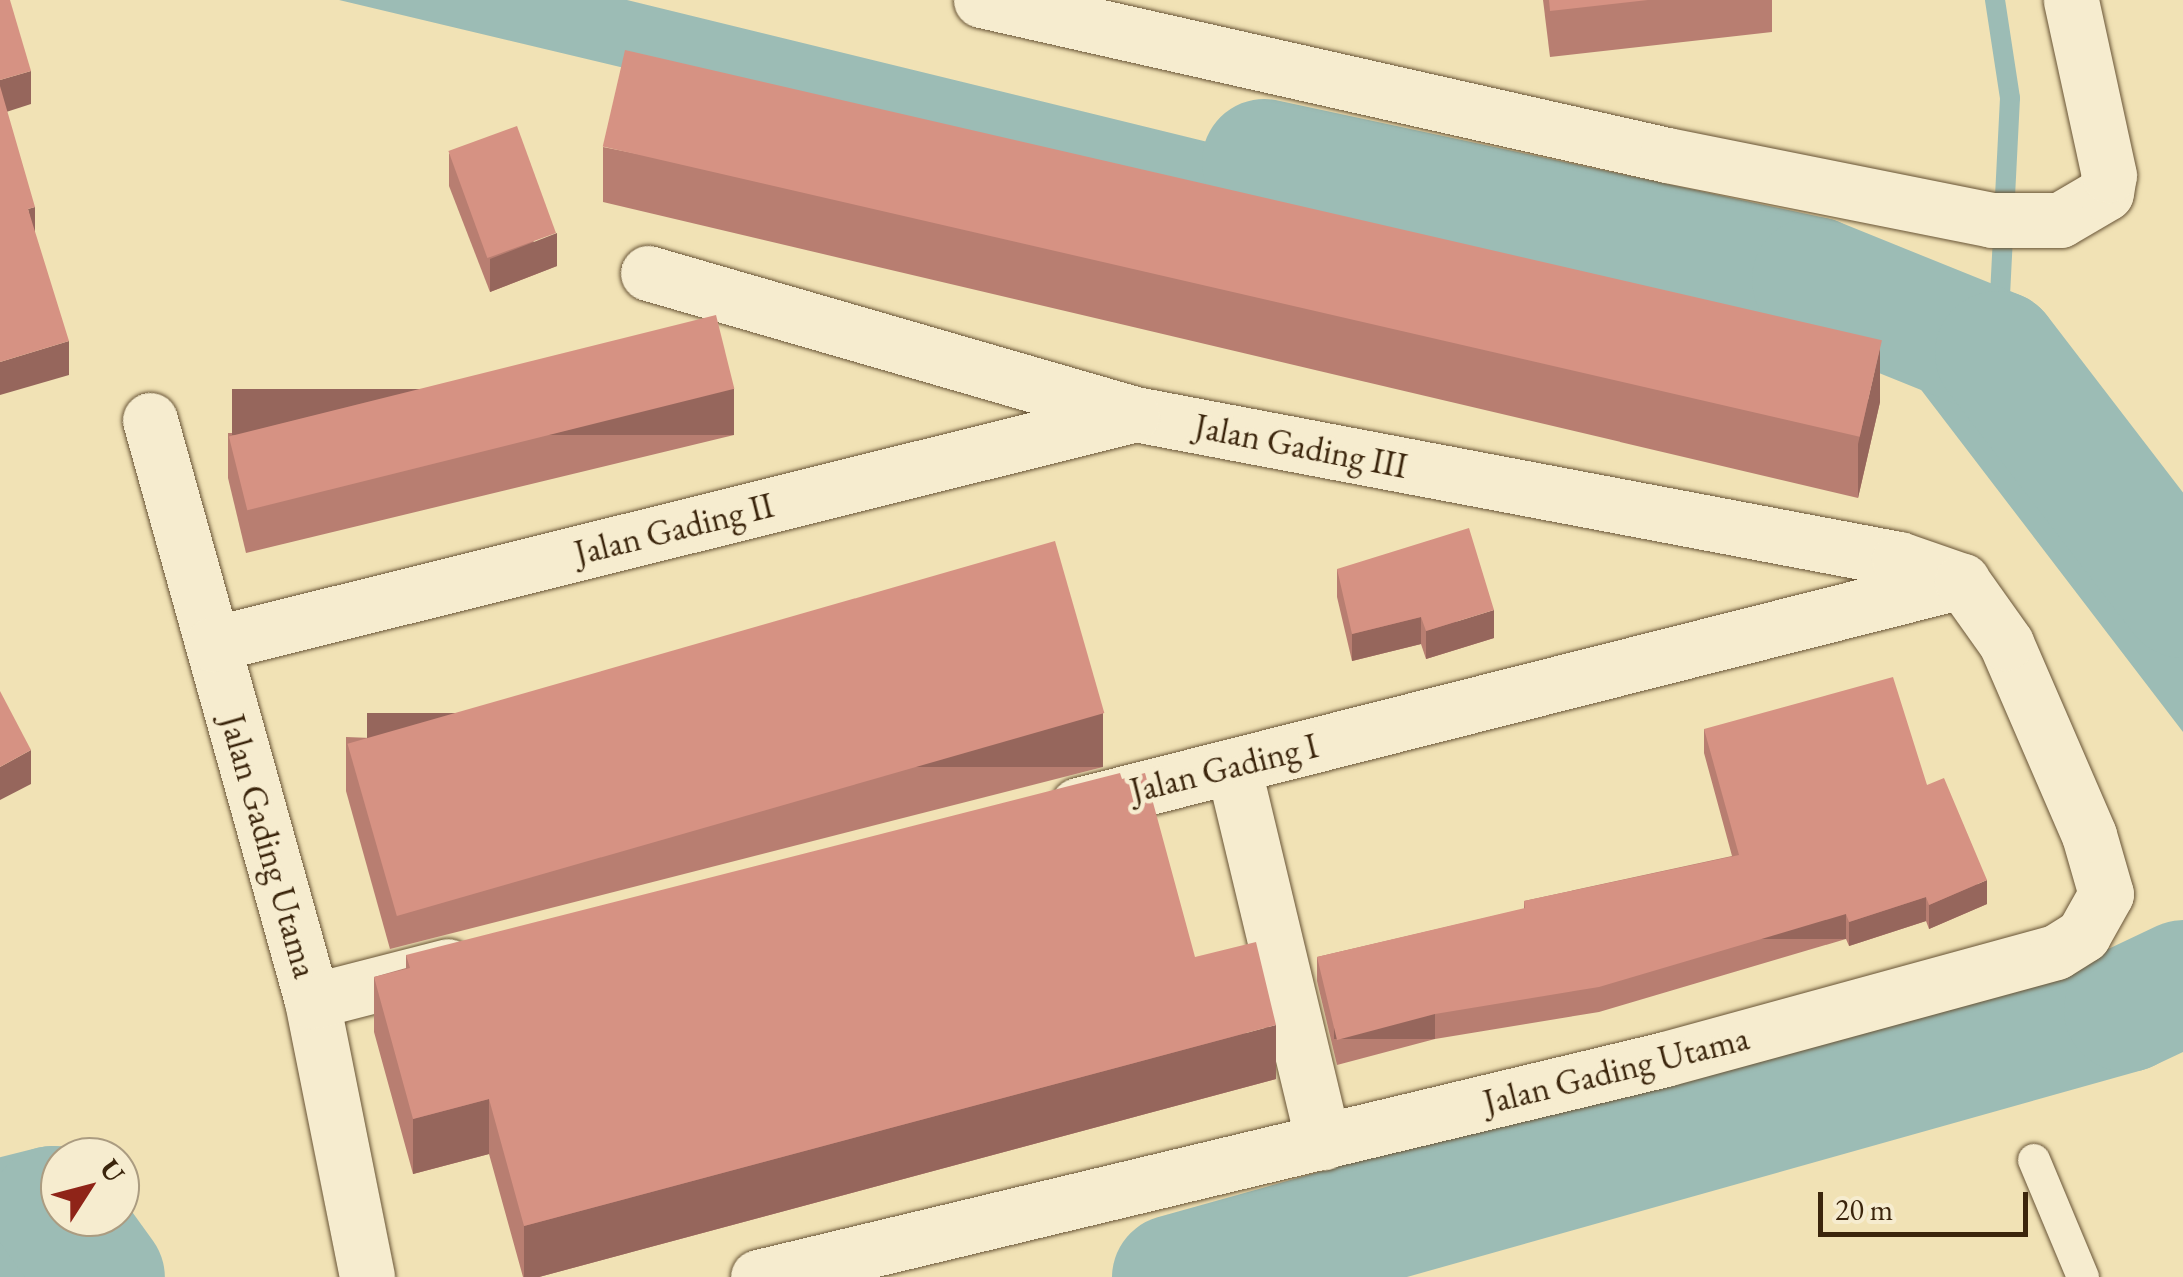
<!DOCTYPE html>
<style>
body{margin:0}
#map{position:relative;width:2183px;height:1277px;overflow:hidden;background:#f1e2b5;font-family:"EB Garamond",serif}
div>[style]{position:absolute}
.water>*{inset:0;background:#9cbcb5}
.stream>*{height:20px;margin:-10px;padding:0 10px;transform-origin:10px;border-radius:10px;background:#9cbcb5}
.river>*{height:125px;margin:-62.5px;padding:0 62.5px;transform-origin:62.5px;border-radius:62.5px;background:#9cbcb5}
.roads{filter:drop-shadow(0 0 2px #685436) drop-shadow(0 0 2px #685436)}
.lane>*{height:32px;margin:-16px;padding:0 16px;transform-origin:16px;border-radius:16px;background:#f6eccf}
.street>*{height:55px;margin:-27.5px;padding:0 27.5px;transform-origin:27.5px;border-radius:27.5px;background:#f6eccf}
.wall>*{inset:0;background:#b87e71}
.shaded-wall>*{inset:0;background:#96665c;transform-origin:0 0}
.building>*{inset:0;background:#d69283;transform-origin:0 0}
span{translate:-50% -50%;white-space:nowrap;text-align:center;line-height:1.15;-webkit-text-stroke:9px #f6eccf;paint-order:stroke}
.street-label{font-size:35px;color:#3b250c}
.north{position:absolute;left:40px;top:1137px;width:100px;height:100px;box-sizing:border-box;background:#f6eccf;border:2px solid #ab9c81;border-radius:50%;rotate:54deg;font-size:28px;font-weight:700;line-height:40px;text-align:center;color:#3b250c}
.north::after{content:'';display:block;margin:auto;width:35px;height:45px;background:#8f2418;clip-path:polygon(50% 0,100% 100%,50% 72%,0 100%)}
.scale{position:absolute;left:1818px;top:1192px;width:210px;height:45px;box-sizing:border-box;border:5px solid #3b250c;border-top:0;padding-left:12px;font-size:30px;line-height:35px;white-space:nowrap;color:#3b250c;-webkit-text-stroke:8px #f6eccf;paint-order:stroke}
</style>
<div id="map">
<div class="water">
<div style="clip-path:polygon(339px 0,627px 0,1965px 327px,2183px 603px,2183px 732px,1909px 374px)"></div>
</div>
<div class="stream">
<div style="left:1995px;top:0;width:99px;rotate:81.3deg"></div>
<div style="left:2010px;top:98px;width:255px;rotate:92.9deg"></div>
</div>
<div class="river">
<div style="left:1264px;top:161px;width:563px;rotate:12.11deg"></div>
<div style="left:1814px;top:279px;width:197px;rotate:22deg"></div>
<div style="left:1997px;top:353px;width:305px;rotate:52.5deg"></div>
<div style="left:0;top:1221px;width:54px;rotate:-14deg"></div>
<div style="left:52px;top:1208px;width:85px;rotate:54.1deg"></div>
<div style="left:1174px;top:1277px;width:989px;rotate:-15.72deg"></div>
<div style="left:2126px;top:1009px;width:63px;rotate:-25.3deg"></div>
</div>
<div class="roads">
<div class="lane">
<div style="left:2034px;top:1160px;width:127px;rotate:67.3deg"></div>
</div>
<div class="street">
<div style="left:981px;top:0;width:703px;rotate:12.73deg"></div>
<div style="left:1667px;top:155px;width:331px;rotate:11.3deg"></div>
<div style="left:1992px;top:220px;width:68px"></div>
<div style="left:2060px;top:220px;width:53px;rotate:-30.4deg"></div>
<div style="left:2106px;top:193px;width:18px;rotate:-81deg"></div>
<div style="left:2109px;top:175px;width:179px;rotate:-102.3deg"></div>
<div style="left:648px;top:273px;width:507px;rotate:16.15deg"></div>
<div style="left:1135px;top:414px;width:778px;rotate:10.75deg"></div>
<div style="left:1899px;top:559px;width:67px;rotate:19.2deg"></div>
<div style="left:150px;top:420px;width:603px;rotate:74.42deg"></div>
<div style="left:312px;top:1001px;width:281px;rotate:78.7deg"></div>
<div style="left:213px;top:644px;width:947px;rotate:-13.99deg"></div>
<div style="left:1233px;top:766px;width:387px;rotate:76.5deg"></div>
<div style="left:1078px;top:805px;width:912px;rotate:-14.22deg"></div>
<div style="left:312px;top:1001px;width:140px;rotate:-14.4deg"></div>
<div style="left:758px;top:1277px;width:933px;rotate:-13.51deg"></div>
<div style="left:1665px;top:1059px;width:405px;rotate:-15.3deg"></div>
<div style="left:2056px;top:952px;width:32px;rotate:-32deg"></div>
<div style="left:2083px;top:935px;width:47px;rotate:-60.7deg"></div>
<div style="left:2106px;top:894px;width:61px;rotate:-106.1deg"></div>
<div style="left:2089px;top:835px;width:209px;rotate:-113.4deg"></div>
<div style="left:2006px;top:643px;width:76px;rotate:-125.4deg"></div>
</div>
</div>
<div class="wall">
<div style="clip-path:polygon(1543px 0,1772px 0,1772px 32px,1550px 57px)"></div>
<div style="clip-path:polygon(603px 147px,1880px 402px,1858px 498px,603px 202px)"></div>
<div style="clip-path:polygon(449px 153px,557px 266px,490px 292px,449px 186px)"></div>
<div style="clip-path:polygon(228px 433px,734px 435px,246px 553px,228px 478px)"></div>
<div style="clip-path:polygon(1337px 569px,1494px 638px,1426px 659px,1421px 644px,1352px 661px,1337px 597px)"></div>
<div style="clip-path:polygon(1704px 729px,1927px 785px,1987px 904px,1929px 929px,1926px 921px,1849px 946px,1846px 939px,1599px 1012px,1435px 1039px,1337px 1065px,1317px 981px,1317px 957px,1524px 909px,1524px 901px,1732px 856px,1704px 753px)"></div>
<div style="clip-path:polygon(346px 737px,1103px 767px,390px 949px,346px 791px)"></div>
<div style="clip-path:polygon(406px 955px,1195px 957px,1276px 1079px,539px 1277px,523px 1277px,489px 1154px,413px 1174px,374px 1032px,374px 977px,406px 968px)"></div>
</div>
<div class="shaded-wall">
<div style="clip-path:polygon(31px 71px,31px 104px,0 114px,0 80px)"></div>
<div style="clip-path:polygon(35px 207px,35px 240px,28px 209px)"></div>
<div style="clip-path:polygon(557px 233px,557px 266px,490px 292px,490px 259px)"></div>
<div style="clip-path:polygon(69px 341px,69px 375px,0 395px,0 362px)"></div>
<div style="clip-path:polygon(1880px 347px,1880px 402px,1858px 498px,1858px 444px)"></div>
<div style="left:734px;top:389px;width:46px;height:502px;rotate:90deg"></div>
<div style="clip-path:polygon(1494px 610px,1494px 638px,1426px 659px,1426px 631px)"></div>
<div style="clip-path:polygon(1421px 617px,1421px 644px,1352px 661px,1352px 634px)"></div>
<div style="left:1103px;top:713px;width:54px;height:736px;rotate:90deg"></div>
<div style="clip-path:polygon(31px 750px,31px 784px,0 800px,0 767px)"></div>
<div style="clip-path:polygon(1987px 880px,1987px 904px,1929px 929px,1929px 905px)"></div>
<div style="clip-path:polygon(1926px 897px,1926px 921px,1849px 946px,1849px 922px)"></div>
<div style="left:1846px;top:914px;width:25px;height:258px;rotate:90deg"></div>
<div style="left:1435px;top:1014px;width:25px;height:101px;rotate:90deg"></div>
<div style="clip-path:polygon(1276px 1025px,1276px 1079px,539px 1277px,524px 1277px,524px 1226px)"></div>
<div style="clip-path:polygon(489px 1099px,489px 1154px,413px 1174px,413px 1119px)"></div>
</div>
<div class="building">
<div style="clip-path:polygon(0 0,10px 0,31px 71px,0 80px)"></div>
<div style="clip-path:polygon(1549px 0,1648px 0,1550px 11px)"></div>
<div style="left:625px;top:50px;width:1290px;height:99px;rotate:13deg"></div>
<div style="clip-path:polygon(0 86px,35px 207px,28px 209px,69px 341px,0 362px)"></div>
<div style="left:517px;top:126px;width:114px;height:73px;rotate:70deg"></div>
<div style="left:716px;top:315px;width:76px;height:502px;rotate:76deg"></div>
<div style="clip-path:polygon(1469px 528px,1494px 610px,1426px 631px,1421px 617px,1352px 634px,1337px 569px)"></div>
<div style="left:1055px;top:541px;width:179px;height:736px;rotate:74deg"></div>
<div style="clip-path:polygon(1893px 677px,1927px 785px,1944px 778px,1987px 880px,1929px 905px,1926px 897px,1849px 922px,1846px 914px,1599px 987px,1435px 1014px,1337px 1040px,1317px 957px,1525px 908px,1524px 901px,1739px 855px,1704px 729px)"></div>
<div style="clip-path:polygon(0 691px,31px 750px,0 767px)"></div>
<div style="clip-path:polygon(1120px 773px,1122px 779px,1145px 773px,1195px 957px,1256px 942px,1276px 1025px,524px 1226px,489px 1099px,413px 1119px,374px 977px,410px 968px,406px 955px)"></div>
</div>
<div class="street-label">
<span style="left:1301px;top:446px;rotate:11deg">Jalan Gading III</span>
<span style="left:674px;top:529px;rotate:-14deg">Jalan Gading II</span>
<span style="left:1224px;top:768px;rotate:-14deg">Jalan Gading I</span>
<span style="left:269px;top:846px;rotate:74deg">Jalan Gading Utama</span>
<span style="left:1616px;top:1070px;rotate:-14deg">Jalan Gading Utama</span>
</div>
<div class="north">U</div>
<div class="scale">20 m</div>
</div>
